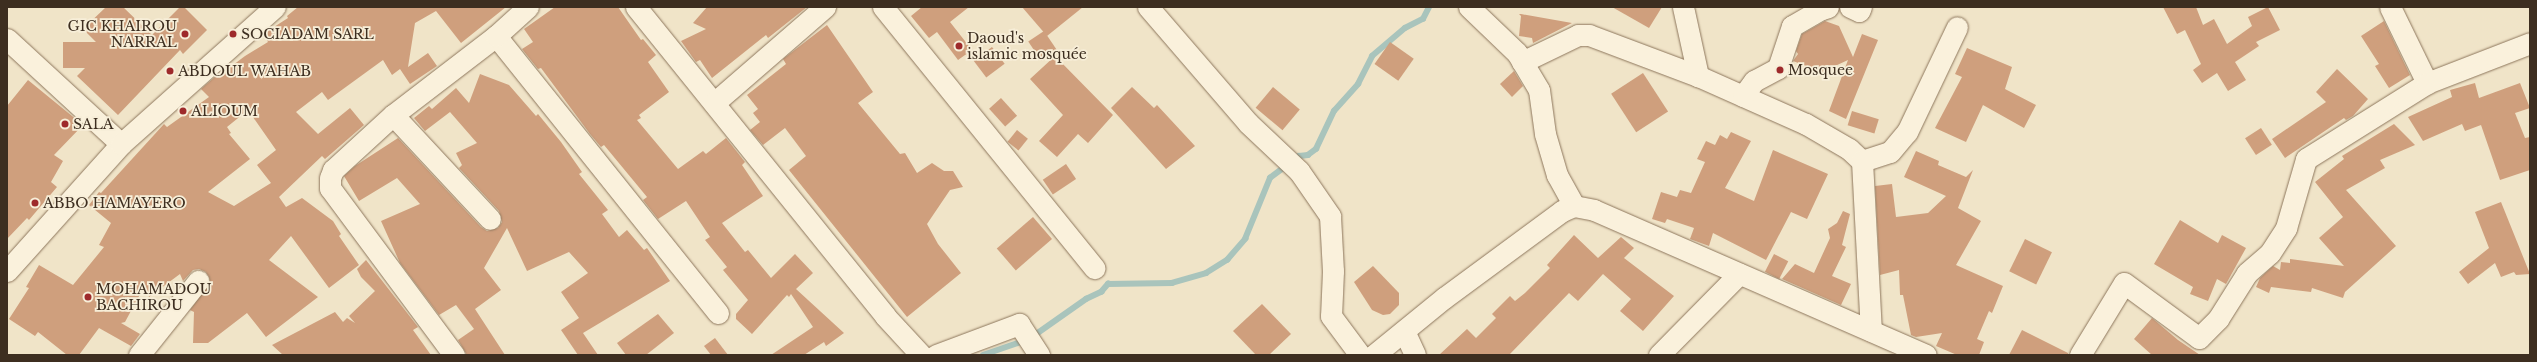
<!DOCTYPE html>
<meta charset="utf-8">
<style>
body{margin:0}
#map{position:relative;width:2537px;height:362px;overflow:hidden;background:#f0e4c8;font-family:"Libre Baskerville",serif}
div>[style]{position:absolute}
.stream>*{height:5.5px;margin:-2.75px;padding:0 2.75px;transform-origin:2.75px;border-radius:2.75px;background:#a9c4bc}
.building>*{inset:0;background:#cf9f7d;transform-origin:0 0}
.roads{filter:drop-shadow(0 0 1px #8d765c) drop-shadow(0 0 1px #8d765c)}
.minor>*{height:21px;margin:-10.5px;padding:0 10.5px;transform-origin:10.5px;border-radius:10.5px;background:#faf1dc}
.dots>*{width:11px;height:11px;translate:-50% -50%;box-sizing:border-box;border:2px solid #f7eed8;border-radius:50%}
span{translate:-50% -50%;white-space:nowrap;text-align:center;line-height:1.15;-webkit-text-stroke:3.5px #f7eed8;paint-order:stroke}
.poi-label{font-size:14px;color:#3d2e20}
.right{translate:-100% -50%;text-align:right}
.left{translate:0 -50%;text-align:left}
.frame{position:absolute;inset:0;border:8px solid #3d2e20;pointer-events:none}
</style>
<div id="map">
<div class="stream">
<div style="left:1294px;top:160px;width:6px;rotate:-39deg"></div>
<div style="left:1299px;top:156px;width:9px;rotate:-6deg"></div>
<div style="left:1308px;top:155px;width:10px;rotate:-37deg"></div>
<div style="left:1316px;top:149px;width:42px;rotate:-64.7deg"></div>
<div style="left:1334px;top:111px;width:36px;rotate:-48deg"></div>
<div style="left:1358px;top:84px;width:31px;rotate:-63deg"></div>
<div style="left:1372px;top:56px;width:43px;rotate:-40.3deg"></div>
<div style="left:1405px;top:28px;width:20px;rotate:-27deg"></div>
<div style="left:1423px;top:19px;width:13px;rotate:-63deg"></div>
<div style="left:1032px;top:337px;width:66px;rotate:-35.1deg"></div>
<div style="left:1086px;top:299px;width:17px;rotate:-25deg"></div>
<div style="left:1101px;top:292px;width:11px;rotate:-49deg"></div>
<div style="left:1108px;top:284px;width:64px;rotate:-0.9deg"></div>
<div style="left:1172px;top:283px;width:35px;rotate:-16deg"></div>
<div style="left:1206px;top:273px;width:25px;rotate:-32deg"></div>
<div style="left:1227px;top:260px;width:28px;rotate:-49deg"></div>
<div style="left:1245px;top:239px;width:66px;rotate:-67.7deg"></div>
<div style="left:1270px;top:178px;width:21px;rotate:-37deg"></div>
<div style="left:983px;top:355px;width:43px;rotate:-18.9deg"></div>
</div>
<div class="building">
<div style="clip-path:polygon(106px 7px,123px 7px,152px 35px,180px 7px,184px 7px,207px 30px,183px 54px,180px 50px,118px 115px,77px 76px,85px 68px,63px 68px,63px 42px,96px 42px,83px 29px)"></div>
<div style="clip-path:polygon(evenodd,298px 7px,506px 7px,461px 43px,436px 11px,415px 23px,408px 67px,428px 53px,437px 66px,410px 84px,400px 69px,392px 75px,383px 60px,328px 100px,322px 92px,296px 112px,318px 134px,350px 108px,364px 125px,325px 159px,322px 156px,279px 197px,286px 207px,302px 198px,333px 221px,341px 234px,339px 236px,359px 265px,329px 288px,291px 236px,269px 260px,318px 297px,266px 337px,247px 313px,208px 343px,193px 343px,194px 312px,190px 310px,210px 282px,206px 272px,199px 269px,193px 270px,183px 281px,180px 274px,149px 297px,145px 285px,125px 322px,121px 323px,140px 334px,131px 346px,99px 328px,79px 355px,67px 355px,38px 332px,35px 336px,9px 319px,29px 288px,26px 287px,39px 265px,73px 285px,104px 247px,99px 245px,111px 223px,89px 205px,99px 192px,101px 193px,164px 124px,167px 127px,209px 97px,201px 89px,216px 76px,217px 77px,245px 56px,268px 42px,263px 34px,288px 18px,287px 16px,298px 7px,248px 110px,276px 150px,257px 165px,271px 183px,234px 206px,208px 192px,250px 159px,229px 134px,231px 133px,227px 127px,248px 110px)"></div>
<div style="clip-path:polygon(555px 7px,618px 7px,641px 40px,643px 39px,656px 55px,648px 62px,669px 92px,639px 115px,641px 118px,637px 120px,678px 169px,703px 151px,706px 154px,726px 138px,745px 162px,742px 165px,763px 196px,722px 223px,745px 252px,748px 250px,771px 278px,795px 254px,813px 273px,796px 289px,844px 333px,826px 346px,824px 342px,804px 355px,771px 355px,813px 327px,791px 294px,789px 297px,787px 295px,752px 334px,736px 319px,736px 314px,748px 300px,723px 270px,727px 267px,705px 240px,710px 237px,686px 201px,658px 219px,643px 200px,647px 197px,604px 145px,601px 147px,590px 134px,541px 68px,538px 69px,522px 49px,533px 42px,524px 29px)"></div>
<div style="clip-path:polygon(707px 7px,807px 7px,768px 38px,766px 35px,712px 78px,700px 60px,696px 62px,681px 41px,706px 29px,693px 23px)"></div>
<div style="clip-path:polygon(922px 7px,969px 7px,950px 22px,972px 50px,958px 60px,937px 32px,929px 38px,911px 16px)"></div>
<div style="clip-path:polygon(1022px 7px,1083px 7px,1047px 36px)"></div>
<div style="clip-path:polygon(1612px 7px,1662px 7px,1649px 28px)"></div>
<div style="clip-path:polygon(2163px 7px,2196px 7px,2203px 25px,2214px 19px,2227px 44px,2252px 26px,2248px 17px,2268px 7px,2280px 30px,2256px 42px,2259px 46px,2235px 62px,2246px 80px,2228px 91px,2217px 73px,2202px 83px,2193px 70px,2201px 64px,2185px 30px,2177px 34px)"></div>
<div style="clip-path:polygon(1519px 14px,1521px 14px,1572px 23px,1533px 43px,1532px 38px,1519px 36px,1521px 16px)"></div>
<div style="clip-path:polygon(1825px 21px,1839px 26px,1853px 57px,1862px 34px,1878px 40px,1846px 119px,1829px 111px,1848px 60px,1822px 72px,1793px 61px,1798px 54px,1796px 51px,1802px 34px)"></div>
<div style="clip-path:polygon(2384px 21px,2410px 75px,2389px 88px,2375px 66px,2379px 64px,2361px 36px)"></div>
<div style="clip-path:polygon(827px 25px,873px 92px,858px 103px,900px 154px,905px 153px,917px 173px,932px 163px,944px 171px,953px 171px,963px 187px,950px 190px,927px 224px,938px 244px,961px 273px,907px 317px,789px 170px,806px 156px,785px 128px,763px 145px,750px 130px,760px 122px,753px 113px,758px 109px,747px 95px,786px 64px,783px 59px)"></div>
<div style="left:1044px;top:31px;width:23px;height:19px;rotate:56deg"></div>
<div style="left:1390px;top:42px;width:29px;height:27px;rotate:35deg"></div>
<div style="left:992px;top:47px;width:21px;height:23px;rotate:53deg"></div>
<div style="clip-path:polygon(1967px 48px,2012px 67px,2005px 89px,2036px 105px,2024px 128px,1983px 105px,1966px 142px,1935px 128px,1962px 77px,1955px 74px)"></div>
<div style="clip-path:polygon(1055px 56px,1113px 115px,1088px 143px,1078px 134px,1057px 157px,1039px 141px,1063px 115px,1030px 79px)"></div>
<div style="clip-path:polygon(2337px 69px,2368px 99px,2353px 116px,2346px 120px,2344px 118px,2285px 158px,2272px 139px,2326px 102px,2316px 92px)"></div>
<div style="clip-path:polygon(1514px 71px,1523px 86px,1512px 97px,1500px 84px)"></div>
<div style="left:1643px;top:73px;width:46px;height:38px;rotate:57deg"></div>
<div style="clip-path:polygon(480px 74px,509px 85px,536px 116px,538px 114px,561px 142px,582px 172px,579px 174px,608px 210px,602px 214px,619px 237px,627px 230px,644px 250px,647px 248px,670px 281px,583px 333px,598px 355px,578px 355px,561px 330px,579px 318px,561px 292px,588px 273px,569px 252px,527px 271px,507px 228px,484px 268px,501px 290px,475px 309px,505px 355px,467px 355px,458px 340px,474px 329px,456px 305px,439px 315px,400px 263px,381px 221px,420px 204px,397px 178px,359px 201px,344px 176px,355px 166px,398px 138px,481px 227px,487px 231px,498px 228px,502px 222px,499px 211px,459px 168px,462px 165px,456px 153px,477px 143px,450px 112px,425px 131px,414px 118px,429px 106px,432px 109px,456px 88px,469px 103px)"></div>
<div style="clip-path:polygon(28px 80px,83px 125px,54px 155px,63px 161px,51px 182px,57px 187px,29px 220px,27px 218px,7px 239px,7px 106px)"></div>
<div style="clip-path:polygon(2475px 83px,2479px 98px,2520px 83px,2530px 108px,2515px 113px,2525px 138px,2530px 137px,2530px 170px,2500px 180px,2481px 125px,2465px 131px,2462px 124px,2423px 141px,2408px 117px,2452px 97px,2450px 90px)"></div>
<div style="clip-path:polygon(1132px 87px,1154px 108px,1157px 105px,1195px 146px,1166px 169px,1111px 108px)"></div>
<div style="left:1273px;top:87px;width:35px;height:27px;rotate:40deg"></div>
<div style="left:1001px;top:98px;width:24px;height:16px;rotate:48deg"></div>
<div style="left:1852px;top:111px;width:28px;height:15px;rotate:17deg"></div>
<div style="clip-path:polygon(2394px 124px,2415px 145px,2380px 160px,2385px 168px,2346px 190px,2396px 246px,2345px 292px,2343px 298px,2312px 288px,2311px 292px,2271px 287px,2269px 293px,2256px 287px,2260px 278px,2273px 266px,2280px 270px,2281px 262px,2290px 263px,2290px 259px,2344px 266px,2319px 238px,2343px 217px,2315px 182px,2344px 159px,2342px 156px)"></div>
<div style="left:2261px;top:128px;width:20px;height:19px;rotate:57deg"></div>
<div style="left:1017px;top:130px;width:14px;height:15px;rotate:39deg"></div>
<div style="clip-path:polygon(1731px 132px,1751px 141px,1725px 188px,1754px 201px,1773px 150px,1828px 174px,1807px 219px,1791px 212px,1766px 260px,1713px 233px,1709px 246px,1690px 239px,1694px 228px,1667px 219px,1665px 223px,1652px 219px,1661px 192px,1677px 197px,1680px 190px,1691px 193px,1705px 162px,1697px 159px,1706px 141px,1715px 145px,1720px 135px,1727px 139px)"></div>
<div style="clip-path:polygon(1916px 151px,1939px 161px,1938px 165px,1966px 177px,1973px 170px,1958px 208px,1981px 221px,1956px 265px,2003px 286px,1992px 313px,1989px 311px,1977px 339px,1984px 342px,1979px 355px,1957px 355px,1936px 346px,1942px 333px,1916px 337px,1911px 335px,1903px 295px,1900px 295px,1899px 270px,1880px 275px,1875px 186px,1892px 184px,1896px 217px,1928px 213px,1946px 196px,1904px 177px)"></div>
<div style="left:1066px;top:164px;width:18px;height:28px;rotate:56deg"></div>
<div style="clip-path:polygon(2501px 202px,2530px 274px,2516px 275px,2514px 272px,2501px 277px,2495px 263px,2468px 284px,2459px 272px,2489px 248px,2475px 212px)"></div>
<div style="clip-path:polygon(1843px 211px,1850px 214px,1842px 245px,1846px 247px,1832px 276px,1851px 284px,1841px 305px,1782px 279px,1795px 264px,1814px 273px,1830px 238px,1828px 229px,1837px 223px)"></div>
<div style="left:1033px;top:217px;width:29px;height:48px;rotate:49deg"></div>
<div style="clip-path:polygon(2180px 220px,2218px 243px,2222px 235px,2246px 248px,2226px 284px,2217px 279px,2208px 301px,2190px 294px,2193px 287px,2154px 264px)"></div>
<div style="clip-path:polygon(1574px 235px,1598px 258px,1621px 237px,1634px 248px,1624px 258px,1674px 296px,1643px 331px,1620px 311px,1631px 299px,1603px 274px,1578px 301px,1569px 293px,1509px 355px,1439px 355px,1467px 329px,1476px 338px,1496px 318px,1492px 314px,1510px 296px,1515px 301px,1525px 293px,1550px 268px,1547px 265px)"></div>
<div style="left:2025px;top:239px;width:30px;height:36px;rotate:26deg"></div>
<div style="left:1774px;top:254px;width:16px;height:20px;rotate:27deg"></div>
<div style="clip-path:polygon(366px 260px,418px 327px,413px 330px,431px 355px,283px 355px,272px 345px,335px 312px,343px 322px,347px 318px,355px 323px,349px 316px,375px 291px,361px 277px,357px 269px)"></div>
<div style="clip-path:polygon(1373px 266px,1399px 293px,1399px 305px,1390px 314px,1383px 315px,1372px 310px,1354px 282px)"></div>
<div style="clip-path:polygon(1262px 304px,1291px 334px,1269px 355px,1256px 355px,1233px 331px)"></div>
<div style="clip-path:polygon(658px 314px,674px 333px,646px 355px,626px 355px,617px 343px)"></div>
<div style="clip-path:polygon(2152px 318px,2178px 340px,2200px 355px,2152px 355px,2134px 339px)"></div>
<div style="clip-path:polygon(2022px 330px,2068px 353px,2068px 355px,2009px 355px)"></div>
<div style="clip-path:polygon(715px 338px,728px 355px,711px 355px,704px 346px)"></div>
</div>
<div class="roads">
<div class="minor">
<div style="left:636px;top:7px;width:397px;rotate:51.1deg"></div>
<div style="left:885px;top:316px;width:53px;rotate:47.3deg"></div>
<div style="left:883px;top:7px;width:336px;rotate:51deg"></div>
<div style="left:1148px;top:7px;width:153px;rotate:49.2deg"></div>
<div style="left:1248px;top:123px;width:70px;rotate:43.3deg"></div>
<div style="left:1299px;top:171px;width:55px;rotate:55.4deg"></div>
<div style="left:1330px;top:216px;width:55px;rotate:86.9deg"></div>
<div style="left:1333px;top:271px;width:45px;rotate:92.5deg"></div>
<div style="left:1331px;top:316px;width:49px;rotate:53.4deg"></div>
<div style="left:1469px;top:7px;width:66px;rotate:43.8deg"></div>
<div style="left:1517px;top:53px;width:43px;rotate:59.3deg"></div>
<div style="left:1539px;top:90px;width:44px;rotate:82.2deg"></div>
<div style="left:1545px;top:134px;width:43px;rotate:73.7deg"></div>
<div style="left:1557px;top:175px;width:35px;rotate:61deg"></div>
<div style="left:1683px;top:7px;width:71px;rotate:77.7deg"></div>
<div style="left:1850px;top:7px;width:10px;rotate:24deg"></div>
<div style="left:1859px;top:11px;width:4px;rotate:-63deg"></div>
<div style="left:2390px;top:7px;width:85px;rotate:64deg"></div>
<div style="left:496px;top:36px;width:355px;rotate:51.3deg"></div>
<div style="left:7px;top:39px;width:155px;rotate:42.6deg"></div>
<div style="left:1522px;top:62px;width:62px;rotate:-25.7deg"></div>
<div style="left:1578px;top:35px;width:11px"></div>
<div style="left:1589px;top:35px;width:116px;rotate:20.6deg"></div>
<div style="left:1698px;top:76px;width:118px;rotate:24deg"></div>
<div style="left:1806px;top:124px;width:50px;rotate:30.2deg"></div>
<div style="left:1849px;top:149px;width:18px;rotate:43deg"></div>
<div style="left:1862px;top:161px;width:170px;rotate:87deg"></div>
<div style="left:1743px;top:96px;width:19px;rotate:-54deg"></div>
<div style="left:1754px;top:81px;width:27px;rotate:-28deg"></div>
<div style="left:1778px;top:68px;width:44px;rotate:-71.6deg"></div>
<div style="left:1792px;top:26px;width:34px;rotate:-30deg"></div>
<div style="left:1822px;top:9px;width:6px;rotate:-18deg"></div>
<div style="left:714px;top:103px;width:147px;rotate:-40.9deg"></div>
<div style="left:393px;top:115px;width:142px;rotate:47deg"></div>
<div style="left:1862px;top:161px;width:29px;rotate:-18deg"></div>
<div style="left:1890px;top:152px;width:26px;rotate:-50deg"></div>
<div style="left:1907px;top:132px;width:116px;rotate:-64.5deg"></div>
<div style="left:7px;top:271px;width:171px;rotate:-48.1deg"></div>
<div style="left:121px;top:144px;width:206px;rotate:-41.7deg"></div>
<div style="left:1404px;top:331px;width:26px;rotate:65deg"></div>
<div style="left:139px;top:355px;width:95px;rotate:-51.4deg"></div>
<div style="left:454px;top:355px;width:208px;rotate:-126.6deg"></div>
<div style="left:330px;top:188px;width:10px;rotate:-90deg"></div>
<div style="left:330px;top:178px;width:9px;rotate:-69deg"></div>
<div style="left:333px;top:170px;width:81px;rotate:-42.5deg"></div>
<div style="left:393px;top:115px;width:130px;rotate:-37.5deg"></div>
<div style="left:496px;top:36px;width:43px;rotate:-42.2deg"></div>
<div style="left:936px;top:355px;width:89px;rotate:-20.5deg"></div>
<div style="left:1019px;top:324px;width:37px;rotate:57deg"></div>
<div style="left:1374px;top:355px;width:90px;rotate:-39.2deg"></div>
<div style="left:1444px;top:298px;width:147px;rotate:-36.4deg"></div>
<div style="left:1562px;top:211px;width:13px;rotate:-23deg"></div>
<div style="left:1574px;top:206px;width:20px;rotate:11deg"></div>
<div style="left:1594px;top:210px;width:362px;rotate:23.6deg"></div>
<div style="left:1659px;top:355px;width:114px;rotate:-45.4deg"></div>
<div style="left:2080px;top:355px;width:84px;rotate:-58.6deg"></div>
<div style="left:2124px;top:283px;width:93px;rotate:36.3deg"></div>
<div style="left:2199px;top:338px;width:27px;rotate:-45deg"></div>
<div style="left:2218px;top:319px;width:54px;rotate:-57.8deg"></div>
<div style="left:2247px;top:273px;width:30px;rotate:-41deg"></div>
<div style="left:2270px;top:253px;width:30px;rotate:-57deg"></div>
<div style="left:2286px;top:228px;width:72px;rotate:-73.8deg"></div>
<div style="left:2306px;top:159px;width:143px;rotate:-32.1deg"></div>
<div style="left:2427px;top:83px;width:110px;rotate:-21.2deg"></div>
</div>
</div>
<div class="dots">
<div style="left:185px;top:34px;background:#9e2a2b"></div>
<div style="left:233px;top:34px;background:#9e2a2b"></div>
<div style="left:959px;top:46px;background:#9e2a2b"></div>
<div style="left:1780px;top:70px;background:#9e2a2b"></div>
<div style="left:170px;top:71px;background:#9e2a2b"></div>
<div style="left:183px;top:111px;background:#9e2a2b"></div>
<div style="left:65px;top:124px;background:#9e2a2b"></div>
<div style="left:35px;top:203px;background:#9e2a2b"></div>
<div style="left:88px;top:297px;background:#9e2a2b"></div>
</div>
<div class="poi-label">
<span class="right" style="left:177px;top:34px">GIC KHAIROU<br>NARRAL</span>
<span class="left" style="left:241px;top:34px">SOCIADAM SARL</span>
<span class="left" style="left:967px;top:46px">Daoud's<br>islamic mosquée</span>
<span class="left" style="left:1788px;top:70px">Mosquee</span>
<span class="left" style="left:178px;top:71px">ABDOUL WAHAB</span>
<span class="left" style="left:191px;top:111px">ALIOUM</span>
<span class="left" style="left:73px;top:124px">SALA</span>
<span class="left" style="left:43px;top:203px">ABBO HAMAYERO</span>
<span class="left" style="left:96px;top:297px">MOHAMADOU<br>BACHIROU</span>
</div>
<div class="frame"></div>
</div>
